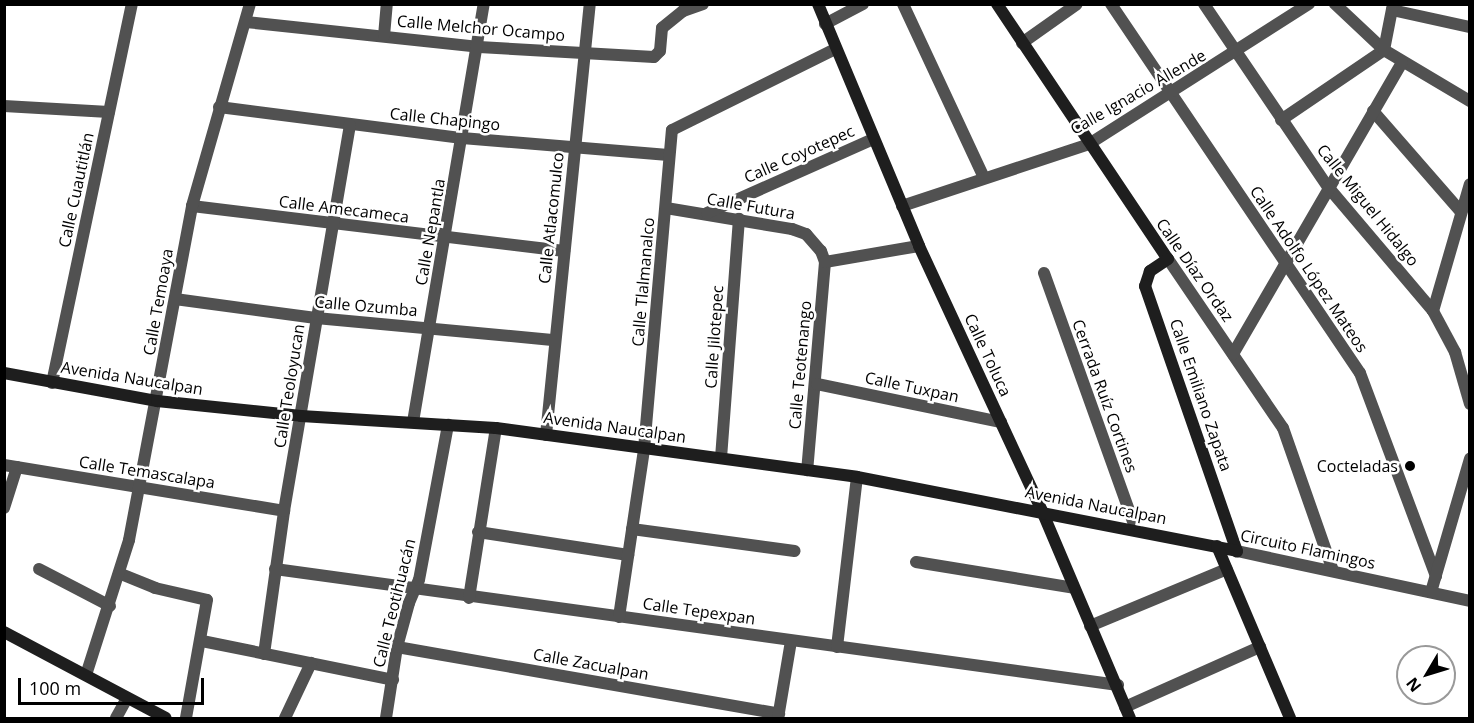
<!DOCTYPE html>
<meta charset="utf-8">
<style>
body{margin:0}
#map{position:relative;width:1474px;height:723px;overflow:hidden;background:#fff;font-family:"Open Sans",sans-serif}
div>[style]{position:absolute}
.minor>*{height:12px;margin:-6px;padding:0 6px;transform-origin:6px;border-radius:6px;background:#515151}
.tertiary>*{height:12px;margin:-6px;padding:0 6px;transform-origin:6px;border-radius:6px;background:#515151}
.secondary>*{height:12px;margin:-6px;padding:0 6px;transform-origin:6px;border-radius:6px;background:#1e1e1e}
.dots>*{width:16px;height:16px;translate:-50% -50%;box-sizing:border-box;border:3px solid #fff;border-radius:50%}
span{translate:-50% -50%;white-space:nowrap;text-align:center;line-height:1.15;-webkit-text-stroke:5px #fff;paint-order:stroke}
.street-label{font-size:16px;color:#000}
.poi-label{font-size:16px;color:#000}
.right{translate:-100% -50%;text-align:right}
.frame{position:absolute;inset:0;border:6px solid #000;pointer-events:none}
.north{position:absolute;left:1396px;top:645px;width:60px;height:60px;box-sizing:border-box;background:#fff;border:2px solid #999;border-radius:50%;rotate:232deg;font-size:16px;font-weight:700;line-height:24px;text-align:center;color:#000}
.north::after{content:'';display:block;margin:auto;width:21px;height:27px;background:#000;clip-path:polygon(50% 0,100% 100%,50% 72%,0 100%)}
.scale{position:absolute;left:18px;top:678px;width:186px;height:27px;box-sizing:border-box;border:3px solid #000;border-top:0;padding-left:8px;font-size:18px;line-height:21px;white-space:nowrap;color:#000;-webkit-text-stroke:4px #fff;paint-order:stroke}
</style>
<div id="map">
<div class="minor">
<div style="left:903px;top:4px;width:192px;rotate:65deg"></div>
<div style="left:1111px;top:4px;width:445px;rotate:56deg"></div>
<div style="left:1360px;top:373px;width:217px;rotate:69.5deg"></div>
<div style="left:1204px;top:4px;width:221px;rotate:55.9deg"></div>
<div style="left:1328px;top:187px;width:162px;rotate:49.7deg"></div>
<div style="left:1433px;top:311px;width:47px;rotate:61.8deg"></div>
<div style="left:1455px;top:352px;width:54px;rotate:73.9deg"></div>
<div style="left:1335px;top:4px;width:67px;rotate:43.2deg"></div>
<div style="left:1384px;top:50px;width:100px;rotate:30.7deg"></div>
<div style="left:1392px;top:10px;width:80px;rotate:12.3deg"></div>
<div style="left:246px;top:22px;width:234px;rotate:6.1deg"></div>
<div style="left:479px;top:47px;width:175px;rotate:3.3deg"></div>
<div style="left:654px;top:57px;width:8px;rotate:-45deg"></div>
<div style="left:660px;top:51px;width:23px;rotate:-85deg"></div>
<div style="left:662px;top:28px;width:27px;rotate:-39deg"></div>
<div style="left:683px;top:11px;width:21px;rotate:-19deg"></div>
<div style="left:825px;top:24px;width:43px;rotate:-27.8deg"></div>
<div style="left:384px;top:36px;width:32px;rotate:-85deg"></div>
<div style="left:1022px;top:43px;width:67px;rotate:-35.3deg"></div>
<div style="left:4px;top:106px;width:105px;rotate:3.3deg"></div>
<div style="left:219px;top:107px;width:245px;rotate:7.3deg"></div>
<div style="left:462px;top:138px;width:207px;rotate:4.7deg"></div>
<div style="left:1373px;top:111px;width:134px;rotate:48.9deg"></div>
<div style="left:1281px;top:120px;width:125px;rotate:-34.2deg"></div>
<div style="left:1384px;top:50px;width:47px;rotate:-78.9deg"></div>
<div style="left:192px;top:206px;width:375px;rotate:6.9deg"></div>
<div style="left:902px;top:206px;width:197px;rotate:-18.3deg"></div>
<div style="left:1089px;top:144px;width:261px;rotate:-32.5deg"></div>
<div style="left:666px;top:208px;width:128px;rotate:9.5deg"></div>
<div style="left:792px;top:229px;width:15px;rotate:20deg"></div>
<div style="left:806px;top:234px;width:23px;rotate:49deg"></div>
<div style="left:821px;top:251px;width:12px;rotate:70deg"></div>
<div style="left:825px;top:262px;width:209px;rotate:94.9deg"></div>
<div style="left:707px;top:213px;width:182px;rotate:-24deg"></div>
<div style="left:1168px;top:259px;width:204px;rotate:55.8deg"></div>
<div style="left:1283px;top:428px;width:151px;rotate:70.7deg"></div>
<div style="left:825px;top:262px;width:95px;rotate:-9.7deg"></div>
<div style="left:1044px;top:273px;width:273px;rotate:70.3deg"></div>
<div style="left:175px;top:299px;width:142px;rotate:7.7deg"></div>
<div style="left:316px;top:318px;width:240px;rotate:5.3deg"></div>
<div style="left:1433px;top:311px;width:132px;rotate:-73.8deg"></div>
<div style="left:1233px;top:354px;width:337px;rotate:-59.9deg"></div>
<div style="left:52px;top:383px;width:387px;rotate:-78.1deg"></div>
<div style="left:817px;top:384px;width:188px;rotate:11.7deg"></div>
<div style="left:413px;top:422px;width:424px;rotate:-80.4deg"></div>
<div style="left:546px;top:435px;width:433px;rotate:-84.2deg"></div>
<div style="left:721px;top:458px;width:240px;rotate:-85.7deg"></div>
<div style="left:4px;top:465px;width:284px;rotate:9.3deg"></div>
<div style="left:4px;top:508px;width:43px;rotate:-72.4deg"></div>
<div style="left:632px;top:529px;width:164px;rotate:7.7deg"></div>
<div style="left:478px;top:532px;width:152px;rotate:8.7deg"></div>
<div style="left:916px;top:562px;width:160px;rotate:9.3deg"></div>
<div style="left:39px;top:569px;width:80px;rotate:27.5deg"></div>
<div style="left:275px;top:569px;width:851px;rotate:7.83deg"></div>
<div style="left:121px;top:574px;width:37px;rotate:22deg"></div>
<div style="left:155px;top:588px;width:53px;rotate:13deg"></div>
<div style="left:207px;top:600px;width:120px;rotate:100.1deg"></div>
<div style="left:1431px;top:592px;width:139px;rotate:-73.7deg"></div>
<div style="left:469px;top:598px;width:172px;rotate:-81deg"></div>
<div style="left:619px;top:617px;width:170px;rotate:-81.5deg"></div>
<div style="left:644px;top:449px;width:320px;rotate:-85deg"></div>
<div style="left:672px;top:130px;width:182px;rotate:-26.4deg"></div>
<div style="left:1090px;top:626px;width:148px;rotate:-22.6deg"></div>
<div style="left:202px;top:641px;width:195px;rotate:11.5deg"></div>
<div style="left:397px;top:647px;width:388px;rotate:9.9deg"></div>
<div style="left:837px;top:647px;width:171px;rotate:-83.3deg"></div>
<div style="left:264px;top:654px;width:144px;rotate:-82deg"></div>
<div style="left:284px;top:511px;width:392px;rotate:-80.3deg"></div>
<div style="left:86px;top:675px;width:142px;rotate:-72.3deg"></div>
<div style="left:129px;top:540px;width:340px;rotate:-79.3deg"></div>
<div style="left:192px;top:206px;width:210px;rotate:-74deg"></div>
<div style="left:1125px;top:707px;width:148px;rotate:-24deg"></div>
<div style="left:116px;top:718px;width:23px;rotate:-61deg"></div>
<div style="left:285px;top:718px;width:61px;rotate:-64.7deg"></div>
<div style="left:386px;top:718px;width:72px;rotate:-81.2deg"></div>
<div style="left:397px;top:647px;width:46px;rotate:-74.7deg"></div>
<div style="left:409px;top:603px;width:25px;rotate:-67deg"></div>
<div style="left:419px;top:580px;width:158px;rotate:-79.4deg"></div>
<div style="left:778px;top:718px;width:78px;rotate:-80.4deg"></div>
</div>
<div class="tertiary">
<div style="left:1237px;top:551px;width:238px;rotate:12.1deg"></div>
</div>
<div class="secondary">
<div style="left:818px;top:4px;width:262px;rotate:67.3deg"></div>
<div style="left:919px;top:246px;width:292px;rotate:65.1deg"></div>
<div style="left:1042px;top:511px;width:225px;rotate:67deg"></div>
<div style="left:997px;top:4px;width:307px;rotate:56.2deg"></div>
<div style="left:1168px;top:259px;width:22px;rotate:146deg"></div>
<div style="left:1150px;top:271px;width:16px;rotate:108deg"></div>
<div style="left:1145px;top:286px;width:281px;rotate:70.9deg"></div>
<div style="left:4px;top:373px;width:156px;rotate:10.4deg"></div>
<div style="left:157px;top:401px;width:145px;rotate:5.9deg"></div>
<div style="left:301px;top:416px;width:195px;rotate:3.5deg"></div>
<div style="left:496px;top:428px;width:364px;rotate:7.7deg"></div>
<div style="left:857px;top:477px;width:387px;rotate:11deg"></div>
<div style="left:1217px;top:546px;width:187px;rotate:67deg"></div>
<div style="left:4px;top:632px;width:183px;rotate:28deg"></div>
</div>
<div class="dots">
<div style="left:1410px;top:466px;background:#000"></div>
</div>
<div class="street-label">
<span style="left:481px;top:28px;rotate:5deg">Calle Melchor Ocampo</span>
<span style="left:1138px;top:92px;rotate:-30deg">Calle Ignacio Allende</span>
<span style="left:445px;top:119px;rotate:6deg">Calle Chapingo</span>
<span style="left:799px;top:154px;rotate:-24deg">Calle Coyotepec</span>
<span style="left:76px;top:190px;rotate:-78deg">Calle Cuautitlán</span>
<span style="left:1368px;top:205px;rotate:51deg">Calle Miguel Hidalgo</span>
<span style="left:751px;top:206px;rotate:10deg">Calle Futura</span>
<span style="left:344px;top:209px;rotate:7deg">Calle Amecameca</span>
<span style="left:551px;top:218px;rotate:-84deg">Calle Atlacomulco</span>
<span style="left:430px;top:232px;rotate:-80deg">Calle Nepantla</span>
<span style="left:1309px;top:269px;rotate:56deg">Calle Adolfo López Mateos</span>
<span style="left:1195px;top:270px;rotate:55deg">Calle Díaz Ordaz</span>
<span style="left:643px;top:282px;rotate:-85deg">Calle Tlalmanalco</span>
<span style="left:158px;top:302px;rotate:-80deg">Calle Temoaya</span>
<span style="left:366px;top:306px;rotate:5deg">Calle Ozumba</span>
<span style="left:714px;top:337px;rotate:-86deg">Calle Jilotepec</span>
<span style="left:988px;top:355px;rotate:65deg">Calle Toluca</span>
<span style="left:800px;top:365px;rotate:-85deg">Calle Teotenango</span>
<span style="left:132px;top:378px;rotate:9deg">Avenida Naucalpan</span>
<span style="left:289px;top:386px;rotate:-81deg">Calle Teoloyucan</span>
<span style="left:912px;top:387px;rotate:12deg">Calle Tuxpan</span>
<span style="left:1201px;top:395px;rotate:71deg">Calle Emiliano Zapata</span>
<span style="left:1105px;top:396px;rotate:70deg">Cerrada Ruíz Cortines</span>
<span style="left:615px;top:427px;rotate:8deg">Avenida Naucalpan</span>
<span style="left:147px;top:472px;rotate:9deg">Calle Temascalapa</span>
<span style="left:1096px;top:505px;rotate:11deg">Avenida Naucalpan</span>
<span style="left:1308px;top:549px;rotate:12deg">Circuito Flamingos</span>
<span style="left:394px;top:603px;rotate:-76deg">Calle Teotihuacán</span>
<span style="left:699px;top:611px;rotate:8deg">Calle Tepexpan</span>
<span style="left:591px;top:664px;rotate:10deg">Calle Zacualpan</span>
</div>
<div class="poi-label">
<span class="right" style="left:1398px;top:466px">Cocteladas</span>
</div>
<div class="frame"></div>
<div class="north">N</div>
<div class="scale">100 m</div>
</div>
